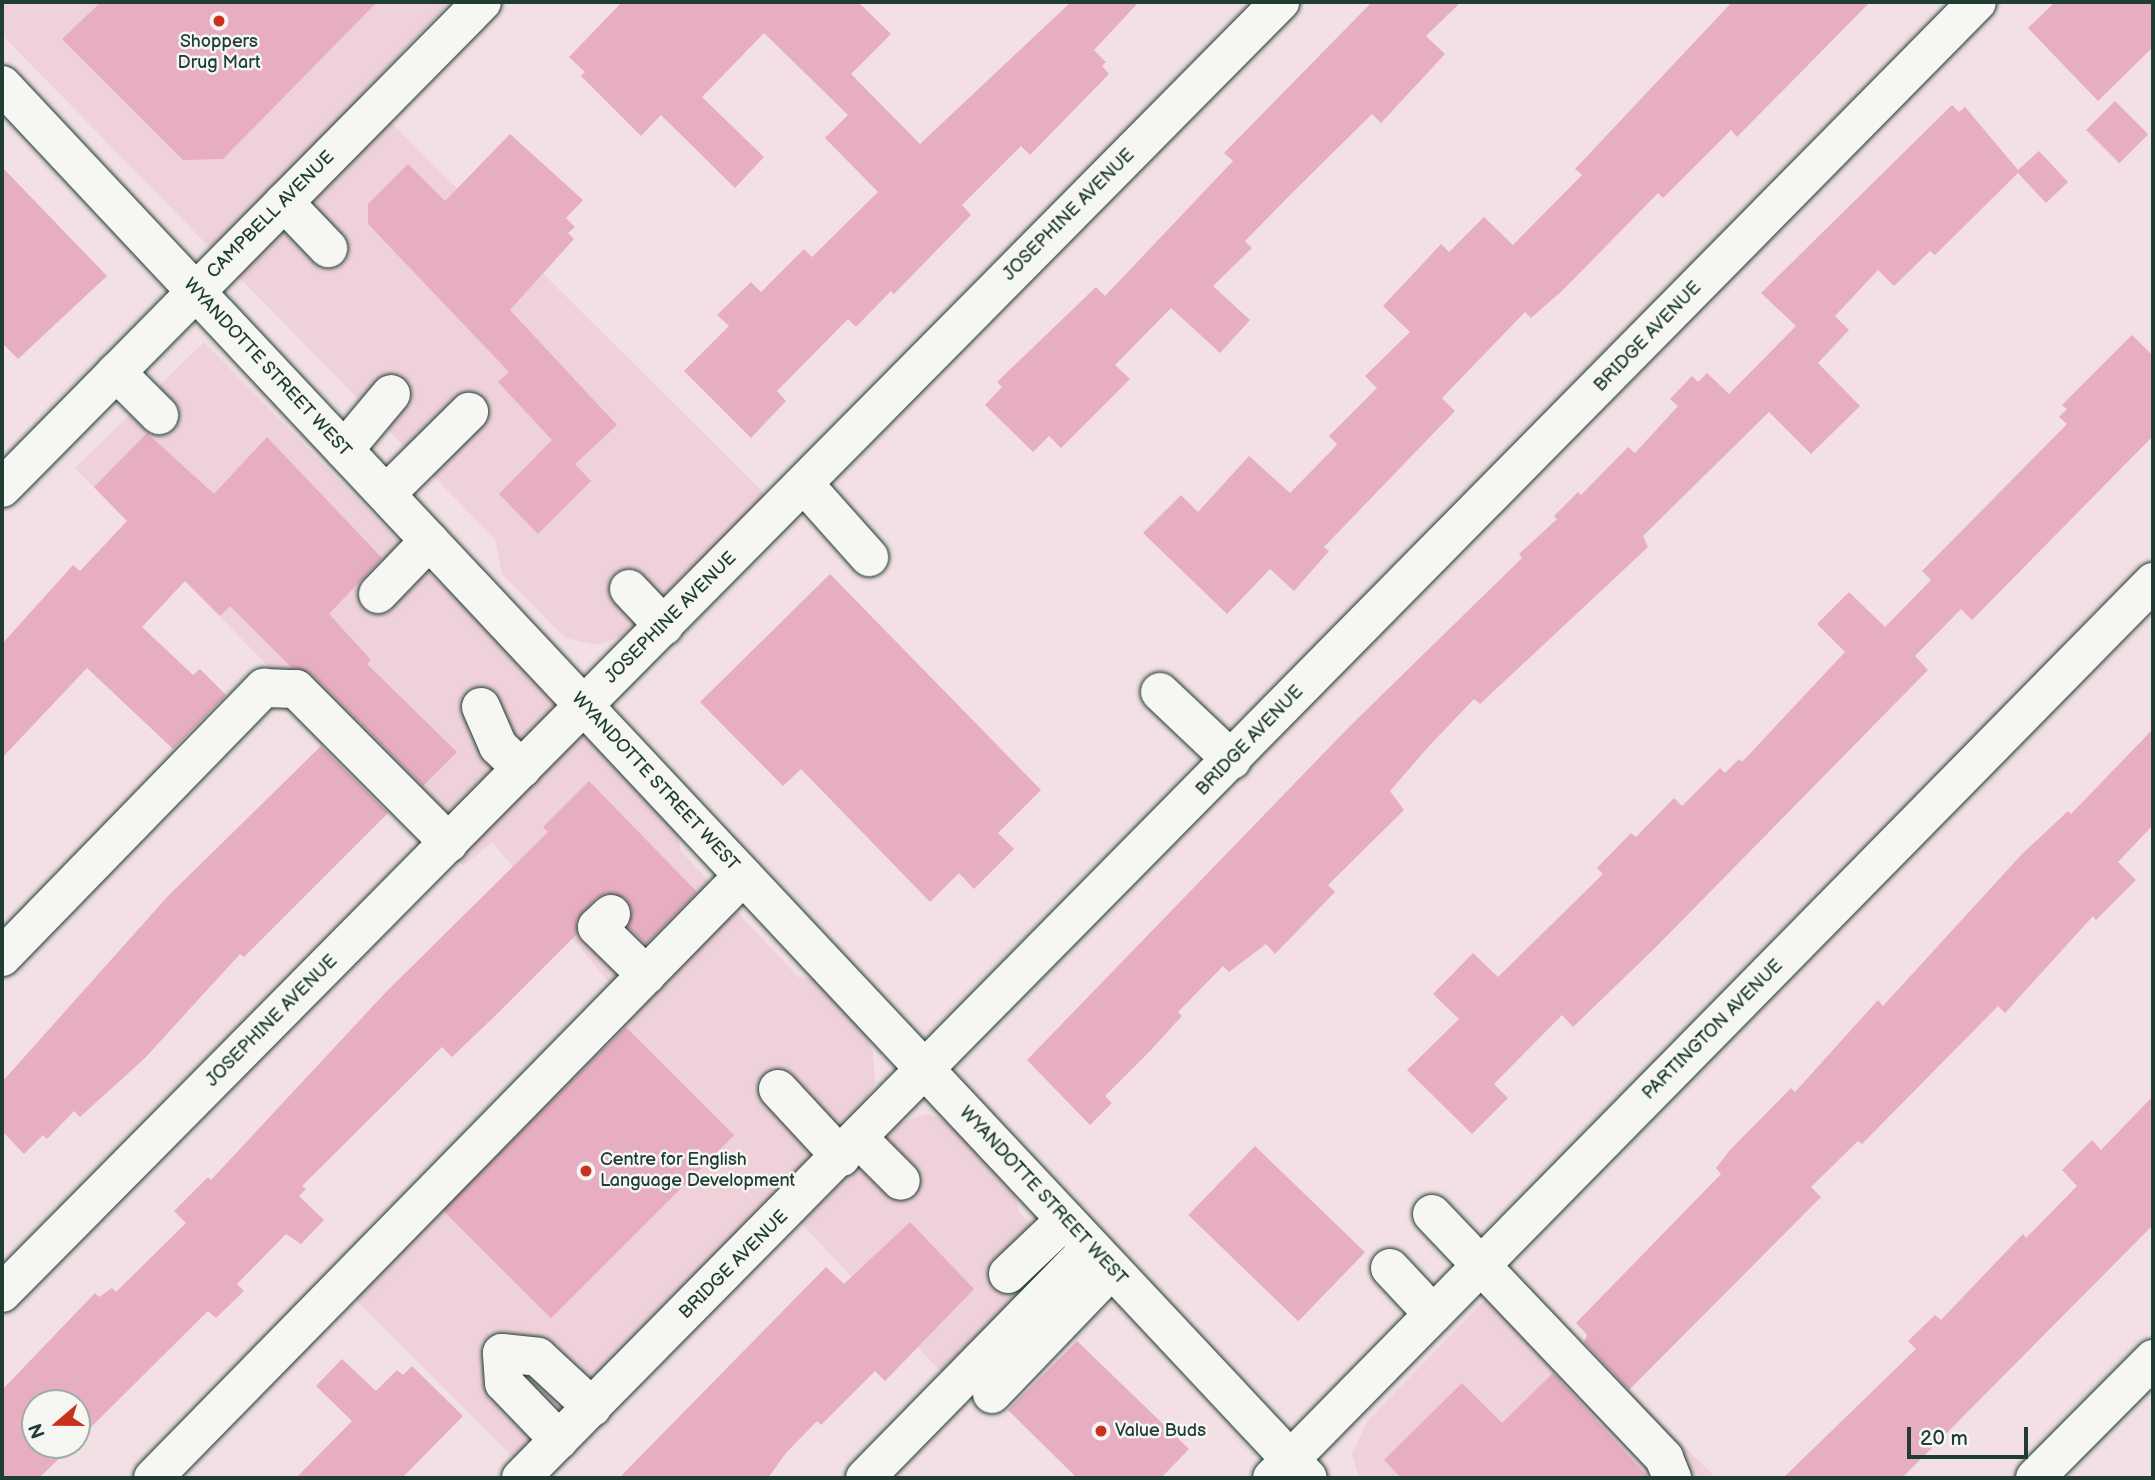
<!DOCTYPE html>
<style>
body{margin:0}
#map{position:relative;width:2155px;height:1480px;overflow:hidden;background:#f2e0e4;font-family:"Balsamiq Sans",sans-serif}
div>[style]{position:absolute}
.built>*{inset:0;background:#efd1da}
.building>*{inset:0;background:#e7aec2;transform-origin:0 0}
.roads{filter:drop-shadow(0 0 2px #1f3d34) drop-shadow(0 0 2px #1f3d34)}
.minor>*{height:38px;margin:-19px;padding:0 19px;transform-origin:19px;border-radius:19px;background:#f6f6f2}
.major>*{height:38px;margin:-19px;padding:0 19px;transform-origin:19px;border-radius:19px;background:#f6f6f2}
.dots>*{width:19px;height:19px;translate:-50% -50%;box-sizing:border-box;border:4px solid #f6f6f2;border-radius:50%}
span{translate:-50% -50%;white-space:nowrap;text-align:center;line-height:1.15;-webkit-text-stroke:5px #f6f6f2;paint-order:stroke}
.poi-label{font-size:18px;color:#1f3d34}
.left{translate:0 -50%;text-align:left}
.street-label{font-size:18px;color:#1f3d34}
.frame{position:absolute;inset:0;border:4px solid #1f3d34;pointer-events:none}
.north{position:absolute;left:21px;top:1389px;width:70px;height:70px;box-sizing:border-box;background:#f6f6f2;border:2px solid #a0aca6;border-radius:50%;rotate:250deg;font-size:19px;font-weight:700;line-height:28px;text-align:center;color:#1f3d34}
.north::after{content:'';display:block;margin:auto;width:24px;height:32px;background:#c8321e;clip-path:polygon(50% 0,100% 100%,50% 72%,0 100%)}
.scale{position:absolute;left:1907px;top:1427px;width:121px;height:32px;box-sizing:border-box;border:4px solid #1f3d34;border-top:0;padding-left:9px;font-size:21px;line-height:24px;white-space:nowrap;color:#1f3d34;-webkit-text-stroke:5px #f6f6f2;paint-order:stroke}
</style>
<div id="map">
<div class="built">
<div style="clip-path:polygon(2px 2px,450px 2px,362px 94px,767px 496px,624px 636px,597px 645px,565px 638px,502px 574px,495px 539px,2px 35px)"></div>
<div style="clip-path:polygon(204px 342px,439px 583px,470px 602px,675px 823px,681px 851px,732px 906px,798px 977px,822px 980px,864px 1026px,873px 1053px,875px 1083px,858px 1114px,518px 1462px,350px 1294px,629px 1006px,492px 842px,463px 866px,75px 468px)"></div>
<div style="clip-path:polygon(927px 1114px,954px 1123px,1013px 1185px,1019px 1212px,1076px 1272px,958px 1390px,801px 1223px,901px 1122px)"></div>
<div style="clip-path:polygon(1511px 1273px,1716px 1478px,1359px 1478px,1352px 1454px,1367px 1421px)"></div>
</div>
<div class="building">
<div style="clip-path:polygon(101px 2px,377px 2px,223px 159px,183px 160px,62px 39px)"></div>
<div style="clip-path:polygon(622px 2px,858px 2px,891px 34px,851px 74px,920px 144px,1071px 2px,1139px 2px,1094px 50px,1106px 62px,1102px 66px,1109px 74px,1030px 155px,1021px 146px,962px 205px,971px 215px,894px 294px,891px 291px,856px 327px,848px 319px,777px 391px,786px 401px,751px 438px,684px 371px,729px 326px,717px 315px,751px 282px,761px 292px,804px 249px,812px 257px,878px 192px,825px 138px,848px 115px,764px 33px,702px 97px,764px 157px,735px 188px,661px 115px,641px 136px,581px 76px,585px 72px,569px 57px)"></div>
<div style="clip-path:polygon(1372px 2px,1461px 2px,1426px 36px,1445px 54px,1381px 123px,1372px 114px,1291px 194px,1245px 241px,1252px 248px,1213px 286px,1250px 320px,1220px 353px,1171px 308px,1115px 365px,1130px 379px,1061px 448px,1049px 436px,1033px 452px,985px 405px,1002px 387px,997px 382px,1096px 287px,1105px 296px,1233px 161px,1224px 153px)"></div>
<div style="clip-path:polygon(1732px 2px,1870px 2px,1737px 137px,1731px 130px,1663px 198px,1658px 193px,1563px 290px,1531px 318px,1525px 312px,1442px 398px,1455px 411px,1324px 547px,1329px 551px,1294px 591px,1270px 569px,1227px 614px,1143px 533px,1181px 495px,1198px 512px,1249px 456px,1290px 493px,1334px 448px,1337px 444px,1329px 436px,1377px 388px,1365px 376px,1410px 332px,1383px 306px,1441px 244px,1449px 252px,1484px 217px,1513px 245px,1582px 175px,1575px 169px)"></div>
<div style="clip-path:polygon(2055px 2px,2153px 2px,2153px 47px,2098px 101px,2028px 28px)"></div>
<div style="left:2115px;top:101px;width:47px;height:41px;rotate:45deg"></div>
<div style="clip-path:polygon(1952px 105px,1959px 112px,1965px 107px,2018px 170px,2039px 151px,2068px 182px,2046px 203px,2018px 173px,1935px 255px,1930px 251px,1894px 286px,1878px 270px,1835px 316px,1849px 330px,1818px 363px,1860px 406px,1811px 454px,1769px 412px,1643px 536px,1648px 547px,1480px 704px,1474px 699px,1430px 745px,1390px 791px,1404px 810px,1328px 885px,1335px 892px,1275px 954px,1266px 944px,1229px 972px,1223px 966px,1178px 1012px,1182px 1016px,1150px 1051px,1105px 1096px,1112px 1103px,1090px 1125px,1027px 1060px,1350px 726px,1522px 558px,1519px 554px,1557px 519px,1554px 516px,1578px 492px,1581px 495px,1628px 447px,1635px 453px,1678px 406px,1670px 399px,1692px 376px,1698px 382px,1707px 373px,1729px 394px,1796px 326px,1761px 293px)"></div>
<div style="clip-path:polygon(510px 134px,583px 200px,566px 218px,575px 227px,568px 233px,574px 239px,510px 310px,617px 425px,575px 464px,591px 481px,538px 534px,499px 494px,552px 440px,498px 382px,509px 372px,368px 224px,368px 204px,408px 164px,445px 201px)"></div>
<div style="clip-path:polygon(2px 167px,107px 276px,18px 359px,2px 343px)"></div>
<div style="clip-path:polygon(2132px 335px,2153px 356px,2153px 436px,1972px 620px,1961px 609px,1915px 656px,1928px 670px,1655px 948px,1573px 1027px,1562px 1015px,1494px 1084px,1508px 1098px,1472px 1134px,1407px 1070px,1459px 1019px,1433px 994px,1473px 953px,1498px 977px,1603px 874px,1597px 868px,1631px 833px,1636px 837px,1674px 798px,1682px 806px,1720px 768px,1725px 773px,1739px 759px,1742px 762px,1845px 652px,1817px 624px,1849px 592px,1885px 627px,1931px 580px,1922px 571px,2067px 424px,2059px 417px,2067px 409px,2062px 405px)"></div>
<div style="clip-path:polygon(147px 433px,214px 494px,267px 437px,382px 558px,329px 614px,371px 660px,367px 664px,457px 752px,423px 786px,312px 674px,291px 667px,230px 606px,220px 616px,185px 581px,142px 627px,193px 675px,200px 669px,226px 695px,173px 749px,87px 668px,2px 758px,2px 644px,73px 565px,80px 571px,127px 521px,94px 487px)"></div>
<div style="clip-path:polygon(830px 574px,1041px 790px,998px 833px,1014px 849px,974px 889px,959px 873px,930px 902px,801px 769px,783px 786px,700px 702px)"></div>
<div style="clip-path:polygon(2153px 729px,2153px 825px,2118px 862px,2136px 880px,2096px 920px,2093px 916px,2005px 1013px,1998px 1006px,1862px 1144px,1858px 1141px,1811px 1187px,1821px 1197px,1629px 1390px,1584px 1342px,1587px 1335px,1576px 1323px,1721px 1174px,1716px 1168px,1730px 1150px,1791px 1088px,1795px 1092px,1878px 1000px,1883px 1006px,2022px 854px,2068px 811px,2071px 814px)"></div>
<div style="clip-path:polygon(321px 746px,388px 813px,244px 957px,240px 954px,145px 1058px,80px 1117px,74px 1111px,47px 1139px,43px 1135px,24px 1154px,2px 1131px,2px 1082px,168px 896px)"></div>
<div style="clip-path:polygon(589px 781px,697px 892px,646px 944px,628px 927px,632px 910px,626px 899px,607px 893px,596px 898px,576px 920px,577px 934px,497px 1014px,452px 1057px,442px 1047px,302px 1186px,306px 1189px,299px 1196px,324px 1220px,301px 1244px,286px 1234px,237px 1284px,244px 1291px,216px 1318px,208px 1311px,77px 1441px,77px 1403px,35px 1403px,35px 1445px,73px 1445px,39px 1478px,2px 1478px,2px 1390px,95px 1293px,99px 1297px,112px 1288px,116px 1292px,186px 1223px,174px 1211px,208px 1177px,211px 1180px,386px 992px,548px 832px,543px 827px)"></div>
<div style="left:626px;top:1027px;width:153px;height:259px;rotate:45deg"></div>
<div style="clip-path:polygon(2153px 1096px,2153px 1225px,1902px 1478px,1783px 1478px,1916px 1349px,1908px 1341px,1935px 1315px,1941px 1320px,2023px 1234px,2026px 1238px,2077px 1186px,2062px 1170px,2092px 1140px,2101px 1150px)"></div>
<div style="left:1255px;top:1146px;width:153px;height:96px;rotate:44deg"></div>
<div style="clip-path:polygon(910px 1222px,974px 1289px,885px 1381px,875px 1371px,821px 1425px,817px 1421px,786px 1453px,768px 1478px,619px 1478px,826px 1267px,844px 1284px)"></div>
<div style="clip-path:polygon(1077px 1341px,1189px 1449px,1161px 1478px,1077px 1478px,1008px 1410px)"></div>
<div style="clip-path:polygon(342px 1359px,376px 1391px,397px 1370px,403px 1375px,412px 1366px,463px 1416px,402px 1478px,296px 1478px,352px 1421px,316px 1386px)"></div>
<div style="clip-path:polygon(1553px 1373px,1649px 1478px,1401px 1478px,1384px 1460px,1462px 1383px,1502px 1423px)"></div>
</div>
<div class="roads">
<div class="minor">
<div style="left:284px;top:202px;width:64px;rotate:46.3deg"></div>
<div style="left:116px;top:372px;width:61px;rotate:45deg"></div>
<div style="left:344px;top:450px;width:73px;rotate:-50deg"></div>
<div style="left:804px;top:484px;width:98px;rotate:48.3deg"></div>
<div style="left:2px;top:488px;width:683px;rotate:-45.36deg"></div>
<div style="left:386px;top:494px;width:117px;rotate:-44.7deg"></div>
<div style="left:629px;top:589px;width:51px;rotate:46.6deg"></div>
<div style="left:378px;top:594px;width:74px;rotate:-46.1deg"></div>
<div style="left:1160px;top:692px;width:99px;rotate:43.4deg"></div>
<div style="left:481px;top:707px;width:43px;rotate:66.4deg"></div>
<div style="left:498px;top:746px;width:33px;rotate:44deg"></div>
<div style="left:611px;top:914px;width:19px;rotate:137deg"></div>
<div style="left:597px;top:927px;width:69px;rotate:44.4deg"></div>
<div style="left:2px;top:957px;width:376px;rotate:-45.8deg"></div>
<div style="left:264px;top:688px;width:32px;rotate:2deg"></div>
<div style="left:296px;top:689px;width:217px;rotate:45.2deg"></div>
<div style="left:778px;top:1089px;width:93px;rotate:47.2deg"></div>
<div style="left:859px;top:1139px;width:59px;rotate:45deg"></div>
<div style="left:1432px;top:1214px;width:337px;rotate:46.4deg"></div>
<div style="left:1664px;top:1458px;width:22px;rotate:68deg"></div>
<div style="left:1390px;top:1268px;width:63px;rotate:46.9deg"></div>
<div style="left:1008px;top:1274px;width:79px;rotate:-43.5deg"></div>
<div style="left:2px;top:1293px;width:1817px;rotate:-45.29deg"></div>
<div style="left:992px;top:1394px;width:173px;rotate:-46.2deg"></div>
<div style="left:559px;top:1440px;width:79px;rotate:-134deg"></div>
<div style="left:504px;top:1383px;width:30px;rotate:-94deg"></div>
<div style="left:502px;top:1353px;width:36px;rotate:6deg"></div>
<div style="left:538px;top:1357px;width:74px;rotate:42.8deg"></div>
<div style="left:153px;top:1478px;width:843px;rotate:-45.58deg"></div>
<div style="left:521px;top:1478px;width:2073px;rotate:-45.39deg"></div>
<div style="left:865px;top:1478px;width:323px;rotate:-45.6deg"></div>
<div style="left:1272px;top:1478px;width:1257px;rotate:-45.48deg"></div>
<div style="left:2035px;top:1478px;width:168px;rotate:-45.2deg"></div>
</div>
<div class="major">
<div style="left:2px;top:85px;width:1909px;rotate:46.85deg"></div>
</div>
</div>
<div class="dots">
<div style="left:219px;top:21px;background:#c8321e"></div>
<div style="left:586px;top:1171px;background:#c8321e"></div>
<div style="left:1101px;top:1431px;background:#c8321e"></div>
</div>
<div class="poi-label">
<span style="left:219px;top:53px">Shoppers<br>Drug Mart</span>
<span class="left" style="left:600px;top:1171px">Centre for English<br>Language Development</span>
<span class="left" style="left:1115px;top:1431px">Value Buds</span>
</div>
<div class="street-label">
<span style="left:271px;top:215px;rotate:-45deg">CAMPBELL AVENUE</span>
<span style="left:1069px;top:215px;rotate:-45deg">JOSEPHINE AVENUE</span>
<span style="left:1648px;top:337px;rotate:-46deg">BRIDGE AVENUE</span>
<span style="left:267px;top:368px;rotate:47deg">WYANDOTTE STREET WEST</span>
<span style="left:671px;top:618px;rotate:-45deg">JOSEPHINE AVENUE</span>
<span style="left:1250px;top:741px;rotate:-46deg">BRIDGE AVENUE</span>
<span style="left:655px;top:782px;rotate:47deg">WYANDOTTE STREET WEST</span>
<span style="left:272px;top:1021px;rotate:-45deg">JOSEPHINE AVENUE</span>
<span style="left:1713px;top:1030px;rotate:-45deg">PARTINGTON AVENUE</span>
<span style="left:1043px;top:1196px;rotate:47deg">WYANDOTTE STREET WEST</span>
<span style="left:734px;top:1265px;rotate:-45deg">BRIDGE AVENUE</span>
</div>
<div class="frame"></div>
<div class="north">N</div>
<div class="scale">20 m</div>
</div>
